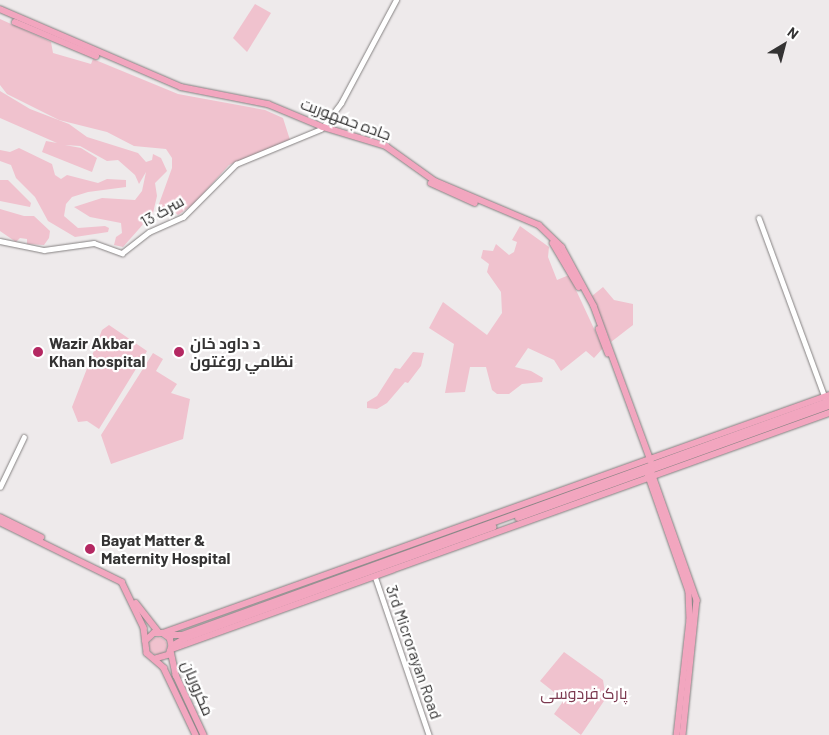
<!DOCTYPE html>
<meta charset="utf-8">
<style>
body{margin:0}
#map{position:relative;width:829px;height:735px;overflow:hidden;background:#eeeaeb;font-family:Barlow,Cairo,sans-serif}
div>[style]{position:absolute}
.green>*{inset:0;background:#f0c2ce}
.round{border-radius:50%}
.roads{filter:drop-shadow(0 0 1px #858282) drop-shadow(0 0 1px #858282)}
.minor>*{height:4.5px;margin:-2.25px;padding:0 2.25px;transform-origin:2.25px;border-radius:2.25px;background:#fff}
.major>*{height:5.5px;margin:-2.75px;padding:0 2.75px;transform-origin:2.75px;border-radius:2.75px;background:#f2a6bf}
.dots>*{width:14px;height:14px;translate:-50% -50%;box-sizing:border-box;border:2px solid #fff;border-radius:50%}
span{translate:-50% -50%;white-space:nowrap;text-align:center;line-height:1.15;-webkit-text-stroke:4.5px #fff;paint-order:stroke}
.street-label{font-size:16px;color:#343333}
.poi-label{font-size:16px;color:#343333;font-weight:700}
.left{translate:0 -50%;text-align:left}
.park-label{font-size:16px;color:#7c3a50}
.north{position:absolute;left:759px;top:20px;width:50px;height:50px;-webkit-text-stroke:4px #fff;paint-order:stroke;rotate:37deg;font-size:14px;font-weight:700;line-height:20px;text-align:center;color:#343333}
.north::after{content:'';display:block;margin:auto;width:18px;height:22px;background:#343333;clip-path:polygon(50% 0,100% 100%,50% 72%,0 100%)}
</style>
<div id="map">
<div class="green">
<div style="clip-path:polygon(255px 4px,271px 13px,247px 52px,233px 38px)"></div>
<div style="clip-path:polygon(0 19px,51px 42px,53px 53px,91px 64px,93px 59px,178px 94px,265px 110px,283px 118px,290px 140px,229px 165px,194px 204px,178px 215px,166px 204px,159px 217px,155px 215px,172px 168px,172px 158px,166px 149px,134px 146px,107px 132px,59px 120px,7px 94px,0 85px)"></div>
<div style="clip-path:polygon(0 91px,30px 109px,69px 124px,87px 137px,138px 153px,146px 162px,152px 160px,153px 154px,161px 158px,167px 171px,155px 183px,157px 196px,153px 213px,123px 247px,114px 245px,116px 237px,122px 233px,121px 223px,90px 217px,74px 207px,102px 198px,135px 200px,142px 191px,146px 172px,139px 184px,135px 175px,118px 160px,107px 161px,80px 146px,65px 145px,81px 148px,97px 158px,92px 172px,42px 152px,46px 141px,57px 143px,0 118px)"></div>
<div style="clip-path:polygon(19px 148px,52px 164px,55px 175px,61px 179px,67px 175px,98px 183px,107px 179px,126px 180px,126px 187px,88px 192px,72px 197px,66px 204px,64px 216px,78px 228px,105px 226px,109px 228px,108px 232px,75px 237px,48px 221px,35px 197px,16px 178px,11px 165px,0 161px,0 150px,10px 152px)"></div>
<div style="clip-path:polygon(0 180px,8px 180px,31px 203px,30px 207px,0 201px)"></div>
<div style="clip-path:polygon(0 209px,24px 216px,34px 216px,50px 231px,49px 238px,44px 245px,27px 244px,27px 239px,20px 238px,16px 242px,0 231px)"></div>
<div style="clip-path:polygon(520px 226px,549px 247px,548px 257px,557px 280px,569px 275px,603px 348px,594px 358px,586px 351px,561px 371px,554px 360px,528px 348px,515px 367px,531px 371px,543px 378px,542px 382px,522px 384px,509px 394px,497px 394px,492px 390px,486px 367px,470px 367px,465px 392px,445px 393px,454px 344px,429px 328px,443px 302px,487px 335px,502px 313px,501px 292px,487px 272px,489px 264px,481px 258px,483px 250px,493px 251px,496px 244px,509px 255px,514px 252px,517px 242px,512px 240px)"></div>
<div style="clip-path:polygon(603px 287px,614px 300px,633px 304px,633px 325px,611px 342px,592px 296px)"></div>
<div style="clip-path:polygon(109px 325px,147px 351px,99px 429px,87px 421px,78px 422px,72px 407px,102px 330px)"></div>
<div style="clip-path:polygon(413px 352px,424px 353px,421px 366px,408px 383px,405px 382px,387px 403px,377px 409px,367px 408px,367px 402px,377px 396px,395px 368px,400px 369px)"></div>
<div style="clip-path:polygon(153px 353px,163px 359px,156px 371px,177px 384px,171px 393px,190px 399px,183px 439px,111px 464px,101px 435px)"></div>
<div class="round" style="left:149px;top:637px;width:18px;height:18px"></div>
<div style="clip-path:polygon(564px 652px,603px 680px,606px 698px,581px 735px,554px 714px,564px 700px,540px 681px)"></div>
</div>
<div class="roads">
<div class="minor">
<div style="left:323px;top:127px;width:30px;rotate:-53deg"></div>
<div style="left:341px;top:103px;width:117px;rotate:-61.9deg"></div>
<div style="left:759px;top:218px;width:191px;rotate:69.8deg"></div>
<div style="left:0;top:241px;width:45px;rotate:11.6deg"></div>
<div style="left:44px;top:250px;width:50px;rotate:-8deg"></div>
<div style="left:94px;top:243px;width:30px;rotate:20deg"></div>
<div style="left:122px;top:253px;width:34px;rotate:-38deg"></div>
<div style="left:149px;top:232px;width:37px;rotate:-24deg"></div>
<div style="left:183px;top:217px;width:75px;rotate:-45deg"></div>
<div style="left:236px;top:164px;width:92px;rotate:-22.4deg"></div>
<div style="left:0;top:487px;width:55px;rotate:-64.4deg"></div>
<div style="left:375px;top:576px;width:168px;rotate:71.2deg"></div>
</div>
<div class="major">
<div style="left:0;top:9px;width:197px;rotate:23.3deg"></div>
<div style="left:181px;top:87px;width:89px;rotate:11.1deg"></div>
<div style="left:268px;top:104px;width:60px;rotate:22.7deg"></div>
<div style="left:323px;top:127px;width:66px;rotate:16.8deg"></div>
<div style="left:386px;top:146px;width:60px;rotate:35.5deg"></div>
<div style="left:435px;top:181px;width:113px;rotate:22.9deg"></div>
<div style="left:539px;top:225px;width:32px;rotate:44deg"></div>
<div style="left:562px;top:247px;width:67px;rotate:61.5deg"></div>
<div style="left:594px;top:306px;width:165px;rotate:69.8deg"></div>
<div style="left:15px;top:22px;width:88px;rotate:22.8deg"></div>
<div style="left:431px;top:183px;width:48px;rotate:24.4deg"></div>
<div style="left:553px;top:243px;width:51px;rotate:59.4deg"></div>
<div style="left:599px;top:329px;width:26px;rotate:69deg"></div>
<div style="left:652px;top:473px;width:135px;rotate:70.5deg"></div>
<div style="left:697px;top:600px;width:136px;rotate:95.9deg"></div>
<div style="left:648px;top:474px;width:125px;rotate:70.8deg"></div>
<div style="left:689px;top:592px;width:28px;rotate:88deg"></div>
<div style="left:690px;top:620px;width:116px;rotate:96.4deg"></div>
<div style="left:0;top:517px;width:46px;rotate:26deg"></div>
<div style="left:518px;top:518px;width:331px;rotate:-19.8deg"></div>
<div style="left:0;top:522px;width:136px;rotate:26.2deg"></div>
<div style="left:122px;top:582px;width:51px;rotate:64.4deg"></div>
<div style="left:144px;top:628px;width:25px;rotate:83deg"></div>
<div style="left:147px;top:653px;width:23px;rotate:41deg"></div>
<div style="left:164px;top:668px;width:74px;rotate:64.5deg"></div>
<div style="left:136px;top:603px;width:37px;rotate:52deg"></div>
<div style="left:163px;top:633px;width:707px;rotate:-19.66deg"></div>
<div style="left:167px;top:635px;width:15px"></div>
<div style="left:182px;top:635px;width:688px;rotate:-19.88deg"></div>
<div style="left:145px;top:641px;width:12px;rotate:-42deg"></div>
<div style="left:154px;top:633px;width:9px"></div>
<div style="left:163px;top:633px;width:9px;rotate:36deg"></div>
<div style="left:170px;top:638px;width:8px;rotate:76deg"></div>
<div style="left:172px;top:646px;width:9px;rotate:108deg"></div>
<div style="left:169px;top:655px;width:15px;rotate:164deg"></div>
<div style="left:172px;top:646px;width:14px;rotate:-30deg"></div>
<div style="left:184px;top:639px;width:329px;rotate:-19.9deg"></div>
<div style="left:172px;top:649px;width:698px;rotate:-19.76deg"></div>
<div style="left:171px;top:651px;width:25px;rotate:78deg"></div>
<div style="left:176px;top:675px;width:66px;rotate:65deg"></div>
</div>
</div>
<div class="dots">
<div style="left:38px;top:352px;background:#b42862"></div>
<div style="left:179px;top:352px;background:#b42862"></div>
<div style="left:90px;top:549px;background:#b42862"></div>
</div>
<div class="street-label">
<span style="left:346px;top:119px;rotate:20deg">جاده جمهوریت</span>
<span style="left:162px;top:211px;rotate:-30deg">سرک 13</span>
<span style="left:414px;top:652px;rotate:71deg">3rd Microrayan Road</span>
<span style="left:198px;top:688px;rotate:67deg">مکروریان</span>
</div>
<div class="poi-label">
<span class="left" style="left:49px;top:352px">Wazir Akbar<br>Khan hospital</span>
<span class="left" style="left:190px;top:352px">د داود خان<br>نظامي روغتون</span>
<span class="left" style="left:101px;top:549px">Bayat Matter &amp;<br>Maternity Hospital</span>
</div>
<div class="park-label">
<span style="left:584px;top:693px">پارک فردوسی</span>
</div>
<div class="north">N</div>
</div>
